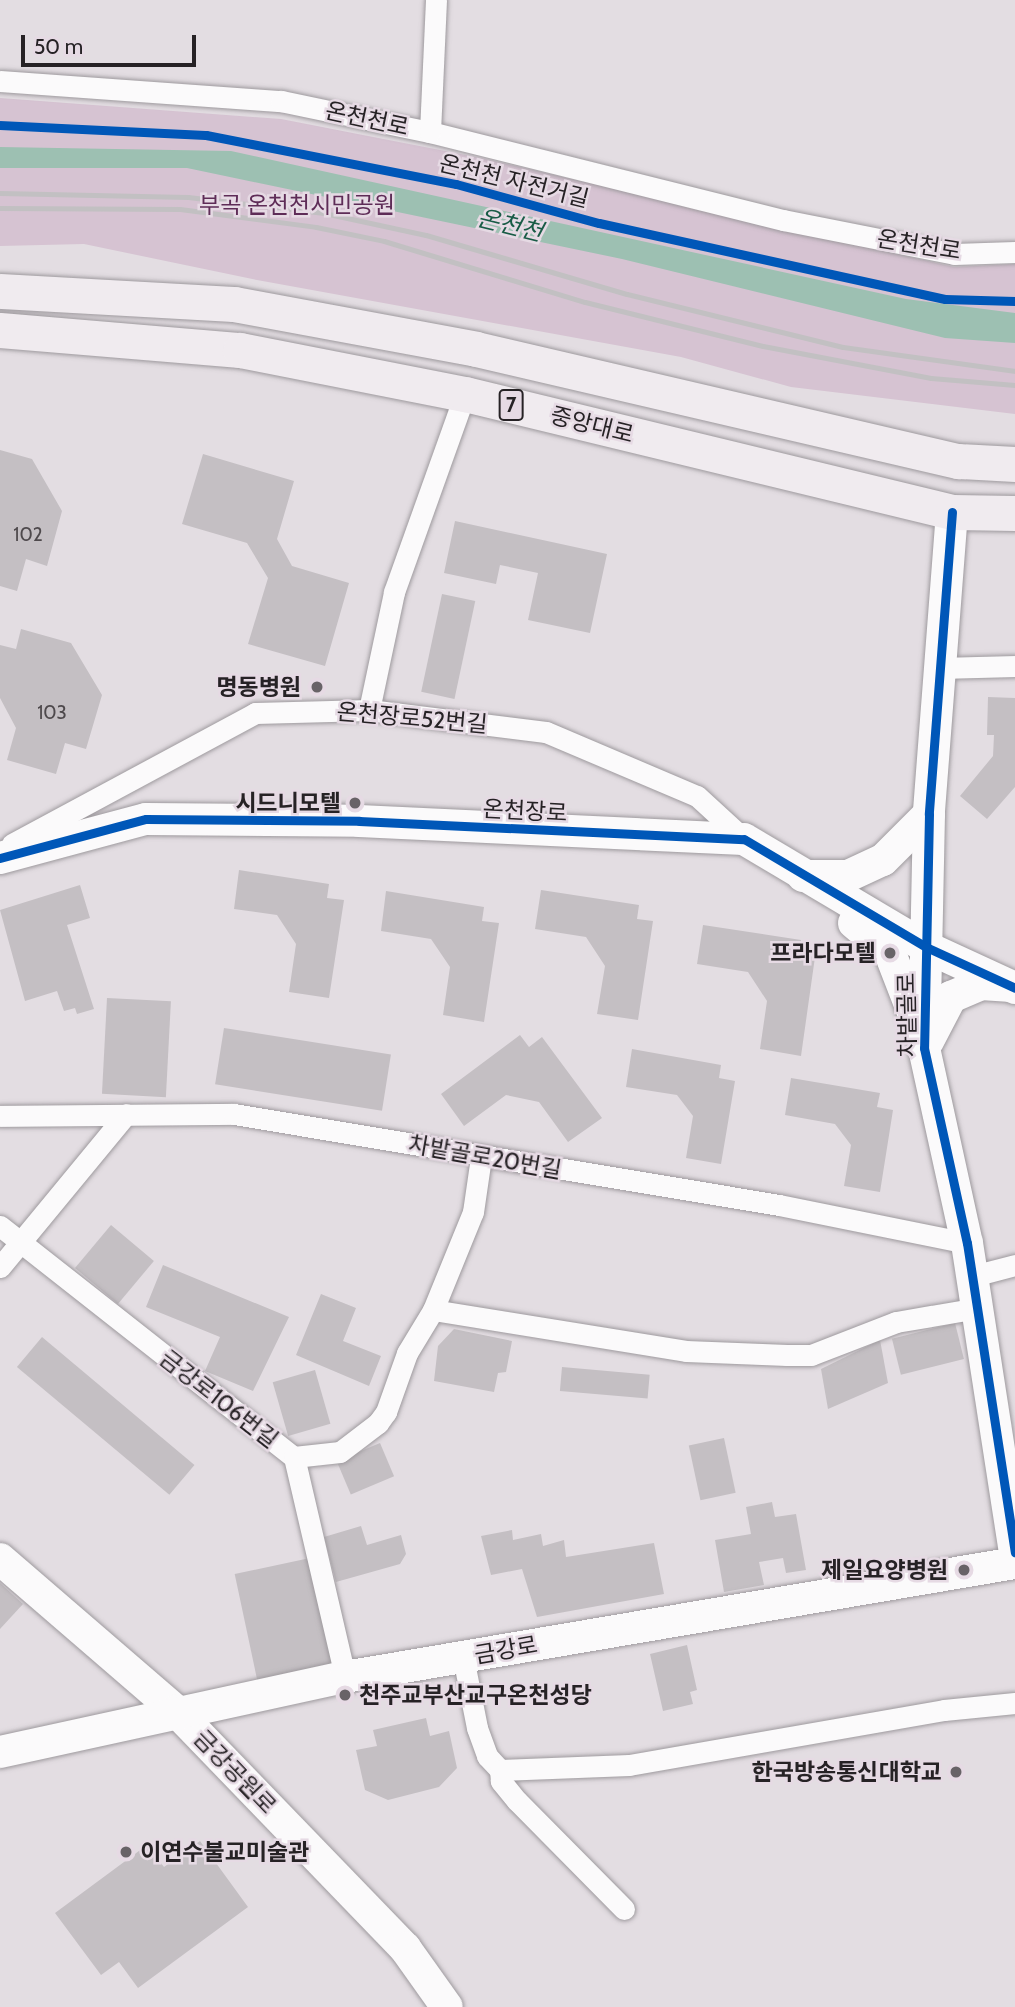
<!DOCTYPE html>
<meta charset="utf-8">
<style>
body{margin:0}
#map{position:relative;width:1015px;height:2007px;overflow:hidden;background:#e3dde2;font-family:Cabin,"Noto Sans KR",sans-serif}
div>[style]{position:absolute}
.green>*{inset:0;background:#d6c3d2}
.water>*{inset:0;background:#9dc0b2}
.building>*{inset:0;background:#c4bfc3;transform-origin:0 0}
.roads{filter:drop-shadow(0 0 2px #9e9a9e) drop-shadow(0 0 2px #9e9a9e)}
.street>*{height:21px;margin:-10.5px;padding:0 10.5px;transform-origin:10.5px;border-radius:10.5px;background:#fbfafb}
.secondary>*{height:32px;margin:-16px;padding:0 16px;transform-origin:16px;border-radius:16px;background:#fbfafb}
.primary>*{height:35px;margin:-17.5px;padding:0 17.5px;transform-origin:17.5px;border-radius:17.5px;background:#f0ebef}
.rail>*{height:5px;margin:-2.5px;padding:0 2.5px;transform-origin:2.5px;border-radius:2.5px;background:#c2c0c2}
.cycleway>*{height:9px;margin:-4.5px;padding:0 4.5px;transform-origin:4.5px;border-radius:4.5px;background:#0057b8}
.dots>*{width:19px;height:19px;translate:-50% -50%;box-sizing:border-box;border:4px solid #e6dae4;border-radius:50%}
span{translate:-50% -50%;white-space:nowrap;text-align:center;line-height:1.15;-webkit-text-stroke:5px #e6dae4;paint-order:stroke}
.number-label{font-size:19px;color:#4e494c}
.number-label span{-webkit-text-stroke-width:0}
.shield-label span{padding:2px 5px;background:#e6dae4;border:2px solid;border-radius:5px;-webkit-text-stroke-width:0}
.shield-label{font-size:21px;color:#262225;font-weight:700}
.street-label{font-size:23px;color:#262225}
.park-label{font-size:23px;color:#5e2c57}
.poi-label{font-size:23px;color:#262225;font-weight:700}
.right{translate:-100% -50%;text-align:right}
.left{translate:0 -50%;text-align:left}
.water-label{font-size:24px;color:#195c46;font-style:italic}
.scale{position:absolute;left:21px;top:35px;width:175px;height:32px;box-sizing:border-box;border:4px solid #262225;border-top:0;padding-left:9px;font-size:21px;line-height:24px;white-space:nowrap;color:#262225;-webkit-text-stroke:5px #e6dae4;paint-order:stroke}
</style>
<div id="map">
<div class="green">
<div style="clip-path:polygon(0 98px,281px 119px,481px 158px,954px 267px,1015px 264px,1015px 414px,791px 387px,681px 357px,257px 280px,84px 244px,0 246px)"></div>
</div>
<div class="water">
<div style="clip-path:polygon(0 147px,231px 151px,906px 299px,1015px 313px,1015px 343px,945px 338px,622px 259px,187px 168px,0 168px)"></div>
</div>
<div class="building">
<div style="clip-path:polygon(0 450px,32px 459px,62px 511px,47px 566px,26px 559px,17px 591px,0 586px)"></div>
<div style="clip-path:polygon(203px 454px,294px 481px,277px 539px,292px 566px,349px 583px,325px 666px,248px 644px,268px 578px,247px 543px,182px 524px)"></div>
<div style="clip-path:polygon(455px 521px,607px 554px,590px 633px,528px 620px,538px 573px,500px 565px,496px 584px,444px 573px)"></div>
<div style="left:442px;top:594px;width:34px;height:100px;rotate:12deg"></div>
<div style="clip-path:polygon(21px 629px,71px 643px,102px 695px,86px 749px,65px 743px,56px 774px,7px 760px,16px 728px,0 698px,0 645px,16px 649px)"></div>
<div style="clip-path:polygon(988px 697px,1015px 698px,1015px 787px,987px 819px,960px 796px,993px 756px,994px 735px,987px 735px)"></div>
<div style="clip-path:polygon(239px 870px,329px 884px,327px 898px,344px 900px,329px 998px,289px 992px,296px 944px,277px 915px,234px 909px)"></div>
<div style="clip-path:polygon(80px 885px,90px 918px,67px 925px,94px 1009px,77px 1014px,75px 1008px,64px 1011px,57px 991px,25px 1001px,0 910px)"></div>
<div style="clip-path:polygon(541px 890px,639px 905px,637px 919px,653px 921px,638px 1020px,597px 1014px,605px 966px,586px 937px,535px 929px)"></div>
<div style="clip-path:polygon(386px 891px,484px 907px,482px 921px,499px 923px,484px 1022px,443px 1015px,450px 967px,431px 939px,381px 931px)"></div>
<div style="clip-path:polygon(703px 925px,801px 940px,799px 954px,815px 957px,801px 1056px,760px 1049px,767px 1001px,748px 972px,697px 964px)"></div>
<div style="left:107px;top:998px;width:64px;height:96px;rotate:3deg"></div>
<div style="left:224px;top:1028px;width:169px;height:57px;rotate:9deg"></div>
<div style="clip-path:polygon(520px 1035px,529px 1047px,542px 1037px,602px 1118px,568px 1142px,539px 1102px,506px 1095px,464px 1126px,441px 1094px)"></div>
<div style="clip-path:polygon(632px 1049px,721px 1065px,719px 1078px,735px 1081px,721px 1164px,686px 1158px,693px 1116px,677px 1095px,626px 1087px)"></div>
<div style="clip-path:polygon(791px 1078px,880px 1093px,877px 1107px,893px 1110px,880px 1192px,844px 1186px,851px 1145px,835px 1124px,785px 1115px)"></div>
<div style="left:111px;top:1225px;width:56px;height:56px;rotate:40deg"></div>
<div style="clip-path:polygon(163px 1265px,289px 1317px,253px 1391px,205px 1371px,220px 1337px,146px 1307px)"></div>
<div style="clip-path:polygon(321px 1294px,356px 1308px,343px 1341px,381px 1356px,369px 1386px,296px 1355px)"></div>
<div style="left:955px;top:1323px;width:37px;height:65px;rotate:76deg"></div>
<div style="clip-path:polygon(454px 1329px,512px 1341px,506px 1372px,498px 1373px,494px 1392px,434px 1381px,438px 1346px)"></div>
<div style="left:42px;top:1337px;width:199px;height:39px;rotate:40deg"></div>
<div style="clip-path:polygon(880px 1340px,888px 1383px,828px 1409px,821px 1369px)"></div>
<div style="left:562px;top:1367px;width:88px;height:24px;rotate:5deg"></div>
<div style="left:315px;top:1370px;width:56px;height:44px;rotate:74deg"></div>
<div style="left:724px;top:1438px;width:56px;height:36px;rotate:78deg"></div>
<div style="left:380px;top:1443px;width:36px;height:47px;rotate:67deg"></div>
<div style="clip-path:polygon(772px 1502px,775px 1517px,796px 1514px,806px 1570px,786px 1573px,783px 1558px,759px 1562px,764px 1585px,724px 1592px,715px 1540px,751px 1534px,746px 1507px)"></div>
<div style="clip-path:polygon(361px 1526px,367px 1545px,401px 1535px,406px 1554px,400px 1564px,336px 1582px,324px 1537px)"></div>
<div style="clip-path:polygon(512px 1530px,513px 1540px,541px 1534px,543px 1546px,564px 1540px,566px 1557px,654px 1543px,664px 1594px,537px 1617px,522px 1569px,491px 1575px,481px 1536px)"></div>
<div style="left:310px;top:1558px;width:116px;height:77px;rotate:78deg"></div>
<div style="clip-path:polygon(0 1583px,23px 1604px,0 1629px)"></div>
<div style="clip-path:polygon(687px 1645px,697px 1690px,690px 1692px,693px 1704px,663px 1711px,650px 1654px)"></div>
<div style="clip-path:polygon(426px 1718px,430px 1736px,449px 1731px,457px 1768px,439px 1787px,388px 1800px,365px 1790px,356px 1750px,377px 1746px,373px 1730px)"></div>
<div style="clip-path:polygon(200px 1841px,248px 1907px,138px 1988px,119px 1962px,101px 1975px,55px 1913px,147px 1845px,164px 1867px)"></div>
</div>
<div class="roads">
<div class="street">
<div style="left:0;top:81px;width:282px;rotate:4.1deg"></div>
<div style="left:281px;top:101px;width:152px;rotate:11.8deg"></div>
<div style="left:430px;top:132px;width:364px;rotate:14deg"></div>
<div style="left:783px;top:220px;width:174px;rotate:11.2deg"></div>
<div style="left:954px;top:254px;width:61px;rotate:-1.9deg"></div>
<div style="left:430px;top:132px;width:132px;rotate:-87.4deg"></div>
<div style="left:940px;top:668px;width:75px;rotate:-1.5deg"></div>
<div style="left:369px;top:710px;width:121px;rotate:-78deg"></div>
<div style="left:394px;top:592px;width:210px;rotate:-70.3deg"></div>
<div style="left:12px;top:844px;width:276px;rotate:-28.3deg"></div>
<div style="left:255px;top:713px;width:114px;rotate:-1.5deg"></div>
<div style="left:369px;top:710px;width:178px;rotate:7.1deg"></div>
<div style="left:546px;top:732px;width:164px;rotate:23deg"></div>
<div style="left:697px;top:796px;width:64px;rotate:42.5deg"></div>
<div style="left:0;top:1116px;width:234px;rotate:-0.5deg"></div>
<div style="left:234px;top:1114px;width:553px;rotate:9.48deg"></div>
<div style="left:779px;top:1205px;width:192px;rotate:11.4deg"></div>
<div style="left:0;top:1226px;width:374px;rotate:38.2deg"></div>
<div style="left:294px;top:1457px;width:226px;rotate:76.9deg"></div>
<div style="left:0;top:1267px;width:198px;rotate:-50.5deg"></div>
<div style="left:973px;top:1276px;width:43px;rotate:-14.7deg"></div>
<div style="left:433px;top:1310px;width:106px;rotate:-67.8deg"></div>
<div style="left:473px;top:1212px;width:56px;rotate:-81.7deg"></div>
<div style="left:294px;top:1457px;width:46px;rotate:-6.2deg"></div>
<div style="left:340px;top:1452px;width:48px;rotate:-37.3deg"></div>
<div style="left:378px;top:1423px;width:14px;rotate:-54deg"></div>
<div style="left:386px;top:1412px;width:63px;rotate:-70.4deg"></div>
<div style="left:407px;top:1353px;width:50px;rotate:-58.8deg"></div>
<div style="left:433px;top:1310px;width:256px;rotate:9.2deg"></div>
<div style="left:686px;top:1351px;width:101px;rotate:2.3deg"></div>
<div style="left:787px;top:1355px;width:24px"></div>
<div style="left:811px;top:1355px;width:91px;rotate:-21.2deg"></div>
<div style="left:896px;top:1322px;width:83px;rotate:-9.7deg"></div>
<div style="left:463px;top:1657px;width:72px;rotate:78.8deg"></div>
<div style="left:477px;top:1728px;width:30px;rotate:70deg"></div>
<div style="left:487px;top:1756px;width:19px;rotate:47deg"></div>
<div style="left:624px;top:1909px;width:152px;rotate:-134.7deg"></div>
<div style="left:517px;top:1801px;width:26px;rotate:-129deg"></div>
<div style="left:501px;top:1781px;width:11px;rotate:-95deg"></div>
<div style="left:500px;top:1770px;width:129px;rotate:-2.2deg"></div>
<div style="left:629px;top:1765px;width:320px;rotate:-9.9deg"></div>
<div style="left:944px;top:1710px;width:71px;rotate:-5.6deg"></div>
</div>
<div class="secondary">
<div style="left:952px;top:512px;width:303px;rotate:94.4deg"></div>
<div style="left:929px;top:814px;width:234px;rotate:91.2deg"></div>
<div style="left:924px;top:1048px;width:200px;rotate:77.6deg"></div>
<div style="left:967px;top:1243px;width:313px;rotate:81.2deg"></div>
<div style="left:0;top:858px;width:151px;rotate:-15deg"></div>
<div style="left:146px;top:819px;width:213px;rotate:0.5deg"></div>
<div style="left:359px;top:821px;width:385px;rotate:2.7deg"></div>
<div style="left:744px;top:839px;width:212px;rotate:30.7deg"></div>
<div style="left:926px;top:947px;width:98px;rotate:24.7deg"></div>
<div style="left:803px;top:876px;width:45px"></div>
<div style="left:848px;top:876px;width:38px;rotate:-25deg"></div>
<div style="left:883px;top:860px;width:65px;rotate:-45deg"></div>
<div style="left:854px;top:923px;width:47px;rotate:39.8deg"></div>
<div style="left:890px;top:953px;width:72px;rotate:68.8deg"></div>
<div style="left:928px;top:1041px;width:50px;rotate:-62.4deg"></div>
<div style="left:951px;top:997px;width:33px;rotate:-23deg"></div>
<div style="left:981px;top:984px;width:27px;rotate:4deg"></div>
<div style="left:0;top:1559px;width:233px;rotate:40.8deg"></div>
<div style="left:176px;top:1711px;width:330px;rotate:46deg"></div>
<div style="left:405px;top:1948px;width:72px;rotate:54.6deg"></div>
<div style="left:0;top:1752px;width:353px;rotate:-12.3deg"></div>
<div style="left:345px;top:1677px;width:680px;rotate:-9.66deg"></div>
</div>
<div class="primary">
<div style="left:0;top:291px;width:234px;rotate:3.2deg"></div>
<div style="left:234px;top:304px;width:246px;rotate:10.5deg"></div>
<div style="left:476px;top:349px;width:495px;rotate:13.1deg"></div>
<div style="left:958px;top:461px;width:57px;rotate:3deg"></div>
<div style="left:0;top:330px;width:241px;rotate:4.8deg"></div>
<div style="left:240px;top:350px;width:229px;rotate:11.1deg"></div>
<div style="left:465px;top:394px;width:501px;rotate:13.62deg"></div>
<div style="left:952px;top:512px;width:63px;rotate:0.9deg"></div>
</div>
</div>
<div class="rail">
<div style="left:0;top:193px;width:188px;rotate:1.2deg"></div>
<div style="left:188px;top:197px;width:137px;rotate:6.7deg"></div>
<div style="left:324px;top:213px;width:104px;rotate:12.2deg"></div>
<div style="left:426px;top:235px;width:209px;rotate:16.4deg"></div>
<div style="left:627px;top:294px;width:222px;rotate:13.8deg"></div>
<div style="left:843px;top:347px;width:174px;rotate:7.9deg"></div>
<div style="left:0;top:208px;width:180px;rotate:0.3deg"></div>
<div style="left:180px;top:209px;width:137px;rotate:7.5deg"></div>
<div style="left:316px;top:227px;width:69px;rotate:11.6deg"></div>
<div style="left:384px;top:241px;width:210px;rotate:16.9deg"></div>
<div style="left:585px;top:302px;width:183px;rotate:13.9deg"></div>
<div style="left:763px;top:346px;width:171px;rotate:10.8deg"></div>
<div style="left:931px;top:378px;width:84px;rotate:4.8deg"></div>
</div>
<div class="cycleway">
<div style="left:0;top:125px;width:206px;rotate:2.8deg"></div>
<div style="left:206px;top:135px;width:255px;rotate:11.1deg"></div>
<div style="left:456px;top:184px;width:148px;rotate:15.3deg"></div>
<div style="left:599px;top:223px;width:354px;rotate:12.4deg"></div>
<div style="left:945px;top:299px;width:70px;rotate:1.6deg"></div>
<div style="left:952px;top:512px;width:303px;rotate:94.4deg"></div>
<div style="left:929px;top:814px;width:234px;rotate:91.2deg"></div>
<div style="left:924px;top:1048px;width:200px;rotate:77.6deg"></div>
<div style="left:967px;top:1243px;width:313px;rotate:81.2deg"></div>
<div style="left:0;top:858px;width:151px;rotate:-15deg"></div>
<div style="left:146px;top:819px;width:213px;rotate:0.5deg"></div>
<div style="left:359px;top:821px;width:385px;rotate:2.7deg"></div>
<div style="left:744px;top:839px;width:212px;rotate:30.7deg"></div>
<div style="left:926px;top:947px;width:98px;rotate:24.7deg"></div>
</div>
<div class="dots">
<div style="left:317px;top:687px;background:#686367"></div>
<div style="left:355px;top:803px;background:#686367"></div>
<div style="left:890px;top:953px;background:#686367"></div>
<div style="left:964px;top:1570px;background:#686367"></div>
<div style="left:345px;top:1695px;background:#686367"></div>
<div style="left:956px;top:1772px;background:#686367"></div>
<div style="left:126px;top:1852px;background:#686367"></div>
</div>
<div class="number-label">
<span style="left:28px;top:535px">102</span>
<span style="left:52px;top:713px">103</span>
</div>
<div class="shield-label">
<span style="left:511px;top:405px">7</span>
</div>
<div class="street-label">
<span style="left:367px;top:119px;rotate:12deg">온천천로</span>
<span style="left:514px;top:181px;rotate:14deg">온천천 자전거길</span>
<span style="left:919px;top:245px;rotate:9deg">온천천로</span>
<span style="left:592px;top:425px;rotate:14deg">중앙대로</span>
<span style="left:412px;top:718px;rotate:5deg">온천장로52번길</span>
<span style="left:525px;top:811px;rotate:3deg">온천장로</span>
<span style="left:907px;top:1015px;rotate:-91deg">차밭골로</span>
<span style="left:485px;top:1157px;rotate:10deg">차밭골로20번길</span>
<span style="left:219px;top:1399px;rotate:38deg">금강로106번길</span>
<span style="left:506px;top:1650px;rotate:-10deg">금강로</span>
<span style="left:235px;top:1772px;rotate:46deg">금강공원로</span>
</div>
<div class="park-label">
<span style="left:297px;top:205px">부곡 온천천시민공원</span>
</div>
<div class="poi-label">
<span class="right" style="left:301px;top:687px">명동병원</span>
<span class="right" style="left:341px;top:803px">시드니모텔</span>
<span class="right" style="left:876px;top:953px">프라다모텔</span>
<span class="right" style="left:948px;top:1570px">제일요양병원</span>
<span class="left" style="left:359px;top:1695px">천주교부산교구온천성당</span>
<span class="right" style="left:942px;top:1772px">한국방송통신대학교</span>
<span class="left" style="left:140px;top:1852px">이연수불교미술관</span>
</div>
<div class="water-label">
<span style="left:510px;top:225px;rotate:14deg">온천천</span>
</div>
<div class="scale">50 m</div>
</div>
